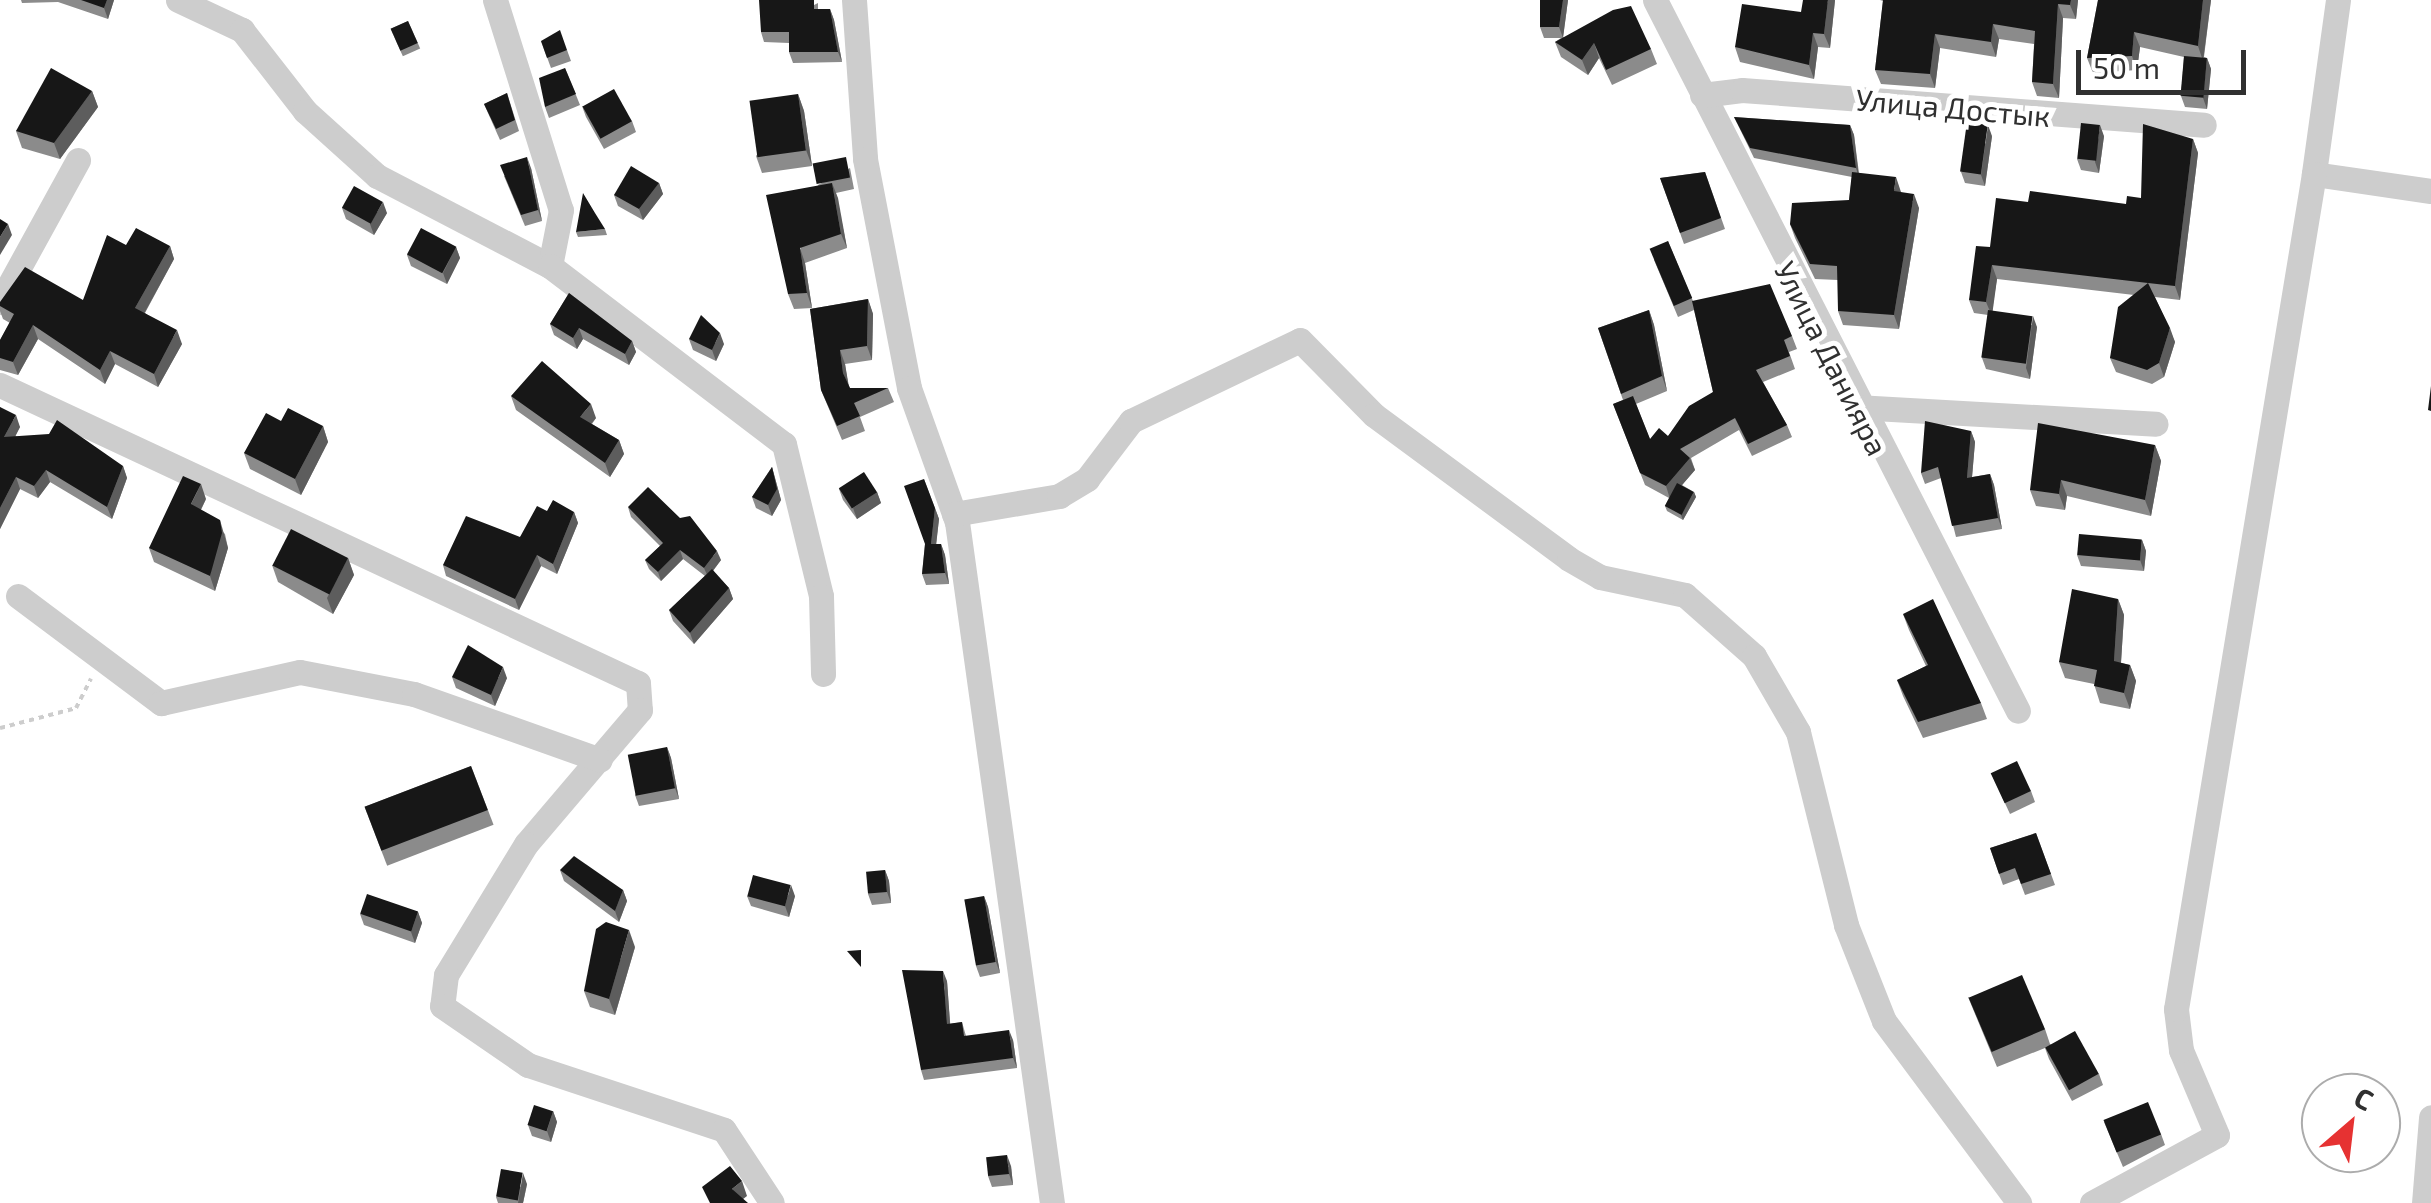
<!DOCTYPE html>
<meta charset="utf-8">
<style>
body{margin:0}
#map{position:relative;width:2431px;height:1203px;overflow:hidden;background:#fff;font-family:"Exo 2",sans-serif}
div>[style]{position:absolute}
.path>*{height:4px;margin-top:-2px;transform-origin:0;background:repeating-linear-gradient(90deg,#cdcdcd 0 5px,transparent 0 10px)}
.minor>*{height:25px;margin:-12.5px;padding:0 12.5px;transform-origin:12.5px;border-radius:12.5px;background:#cdcdcd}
.wall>*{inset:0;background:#8b8b8b;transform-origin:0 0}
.shaded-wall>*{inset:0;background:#5d5d5d}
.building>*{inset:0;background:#171717;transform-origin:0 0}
span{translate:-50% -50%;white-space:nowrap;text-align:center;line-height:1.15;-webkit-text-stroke:10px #fff;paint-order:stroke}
.street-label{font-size:30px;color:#303030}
.north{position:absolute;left:2301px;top:1073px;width:100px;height:100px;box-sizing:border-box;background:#fff;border:2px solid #acacac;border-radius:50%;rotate:28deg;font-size:28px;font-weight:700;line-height:40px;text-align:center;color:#303030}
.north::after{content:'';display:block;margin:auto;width:35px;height:45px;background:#e63232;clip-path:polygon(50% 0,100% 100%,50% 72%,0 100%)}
.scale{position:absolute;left:2076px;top:50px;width:170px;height:45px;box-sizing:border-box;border:5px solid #303030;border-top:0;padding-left:12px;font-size:30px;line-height:35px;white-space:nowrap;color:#303030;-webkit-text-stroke:8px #fff;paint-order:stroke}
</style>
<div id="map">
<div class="path">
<div style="left:0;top:728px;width:79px;rotate:-14.7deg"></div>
<div style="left:76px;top:708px;width:33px;rotate:-63deg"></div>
</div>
<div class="minor">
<div style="left:178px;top:0;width:71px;rotate:25.1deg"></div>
<div style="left:242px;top:30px;width:103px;rotate:52.1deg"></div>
<div style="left:305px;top:111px;width:97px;rotate:42.1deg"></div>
<div style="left:377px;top:176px;width:195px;rotate:27.5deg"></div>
<div style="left:495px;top:0;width:220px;rotate:72.6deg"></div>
<div style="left:561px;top:210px;width:57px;rotate:101.1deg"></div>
<div style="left:550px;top:266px;width:294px;rotate:37.3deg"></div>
<div style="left:784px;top:444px;width:156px;rotate:76.3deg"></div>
<div style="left:821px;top:596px;width:78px;rotate:88.5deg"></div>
<div style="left:854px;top:0;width:159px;rotate:86deg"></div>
<div style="left:865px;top:159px;width:233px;rotate:79.1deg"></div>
<div style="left:909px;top:388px;width:142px;rotate:70.3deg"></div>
<div style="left:957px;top:522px;width:688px;rotate:82.06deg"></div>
<div style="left:1655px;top:0;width:798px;rotate:62.95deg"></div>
<div style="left:2338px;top:0;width:176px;rotate:97.9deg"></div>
<div style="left:2314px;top:174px;width:118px;rotate:8.3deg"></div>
<div style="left:1702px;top:95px;width:40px;rotate:-7.1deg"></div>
<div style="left:1742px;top:90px;width:463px;rotate:4.3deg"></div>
<div style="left:0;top:302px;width:162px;rotate:-61.2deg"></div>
<div style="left:0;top:385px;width:704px;rotate:25.04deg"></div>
<div style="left:638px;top:683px;width:27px;rotate:86deg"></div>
<div style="left:640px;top:710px;width:176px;rotate:130.4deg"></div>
<div style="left:526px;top:844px;width:153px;rotate:121.4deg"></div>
<div style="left:446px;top:975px;width:31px;rotate:97deg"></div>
<div style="left:442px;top:1006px;width:104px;rotate:34.5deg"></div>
<div style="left:528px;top:1065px;width:206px;rotate:18.3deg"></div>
<div style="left:724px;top:1130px;width:87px;rotate:56.7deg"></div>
<div style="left:1856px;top:407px;width:300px;rotate:3.2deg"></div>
<div style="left:954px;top:514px;width:107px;rotate:-9.7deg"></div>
<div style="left:1059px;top:496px;width:33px;rotate:-31deg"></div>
<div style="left:1087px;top:479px;width:73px;rotate:-52.8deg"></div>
<div style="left:1131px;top:421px;width:187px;rotate:-25.6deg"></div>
<div style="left:1300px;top:340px;width:105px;rotate:45.4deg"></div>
<div style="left:1374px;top:415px;width:242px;rotate:36.4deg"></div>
<div style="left:1569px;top:559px;width:36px;rotate:30deg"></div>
<div style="left:1600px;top:577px;width:87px;rotate:12deg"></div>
<div style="left:1685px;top:595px;width:92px;rotate:41.5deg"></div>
<div style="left:1754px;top:656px;width:88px;rotate:59.9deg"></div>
<div style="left:1798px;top:732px;width:199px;rotate:76deg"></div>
<div style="left:1846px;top:925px;width:103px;rotate:68.4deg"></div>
<div style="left:1884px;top:1021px;width:227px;rotate:53.4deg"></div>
<div style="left:18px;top:596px;width:179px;rotate:36.8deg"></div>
<div style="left:161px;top:703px;width:142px;rotate:-12.6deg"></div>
<div style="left:300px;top:672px;width:116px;rotate:10.9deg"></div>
<div style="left:414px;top:694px;width:197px;rotate:19.5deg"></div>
<div style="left:2092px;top:1203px;width:142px;rotate:-28.5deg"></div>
<div style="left:2217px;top:1135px;width:92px;rotate:-113deg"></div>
<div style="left:2181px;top:1050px;width:41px;rotate:-97deg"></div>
<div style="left:2176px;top:1009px;width:846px;rotate:-80.62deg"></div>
<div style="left:2424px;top:1203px;width:86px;rotate:-85.3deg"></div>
</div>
<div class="wall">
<div style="clip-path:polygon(21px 0,114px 0,108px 19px,58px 2px,22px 3px)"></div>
<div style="clip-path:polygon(1540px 0,1568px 0,1563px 37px,1651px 49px,1657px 64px,1612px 85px,1599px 58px,1588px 75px,1561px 57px,1555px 42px,1561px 38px,1544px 38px,1540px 27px)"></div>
<div style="clip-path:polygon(1835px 0,1830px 48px,1818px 47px,1814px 79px,1740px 62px,1735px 47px,1801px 12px)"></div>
<div style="clip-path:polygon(1880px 0,2078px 0,2076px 19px,2063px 18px,2059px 98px,2037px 96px,2032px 82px,2034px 44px,1999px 39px,1996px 57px,1940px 48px,1935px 88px,1881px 84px,1875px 70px,1883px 1px)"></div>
<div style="clip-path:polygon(2098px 0,2211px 0,2204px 57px,2207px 58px,2211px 69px,2207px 109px,2185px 107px,2181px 96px,2184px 57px,2140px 47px,2137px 70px,2093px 73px,2087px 58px)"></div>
<div style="clip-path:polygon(818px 3px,818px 9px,830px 9px,834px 20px,842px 62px,793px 63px,789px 52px,789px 43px,764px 42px,761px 32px)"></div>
<div style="left:408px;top:21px;width:30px;height:19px;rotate:66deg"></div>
<div style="clip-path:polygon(541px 41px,567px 50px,571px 61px,551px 68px)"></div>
<div style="clip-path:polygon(565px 68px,580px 105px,549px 118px,545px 107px)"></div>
<div style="clip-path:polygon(92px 91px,98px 107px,60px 159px,22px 148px,16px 131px)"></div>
<div style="clip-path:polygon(507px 93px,519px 131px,500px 140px,484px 104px)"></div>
<div style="clip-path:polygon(798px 94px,804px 111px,812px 166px,762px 173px,756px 156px)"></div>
<div style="clip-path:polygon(582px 106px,632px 121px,636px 132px,604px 149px,586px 117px)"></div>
<div style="clip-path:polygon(1734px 117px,1850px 125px,1854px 135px,1859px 173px,1901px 192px,1919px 208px,1899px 329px,1843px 325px,1838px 311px,1838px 280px,1815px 279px,1795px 238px,1790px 224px,1849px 200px,1852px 177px,1754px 158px)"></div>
<div style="clip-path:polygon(1992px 136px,1985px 186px,1965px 183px,1961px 172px)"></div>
<div style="clip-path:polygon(2104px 136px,2099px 173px,2081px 170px,2077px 159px)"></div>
<div style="clip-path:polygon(2193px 139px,2198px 153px,2180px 300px,2155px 297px,2175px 342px,2164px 377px,2152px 384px,2116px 372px,2110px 358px,2134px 295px,1997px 279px,1992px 311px,2037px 327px,2030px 379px,1986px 369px,1982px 358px,1988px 315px,1974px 313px,1969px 300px,1990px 247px,2028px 202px,2126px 204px,2141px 198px)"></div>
<div style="clip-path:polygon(531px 168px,542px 221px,525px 226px,504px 176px)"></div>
<div style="clip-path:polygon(850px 168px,854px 189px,836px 193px,847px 248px,805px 263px,812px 308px,794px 309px,788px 294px,818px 185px)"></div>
<div style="clip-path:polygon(1705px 172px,1725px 229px,1684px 244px,1660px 178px)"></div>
<div style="clip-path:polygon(659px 183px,663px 194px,643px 220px,618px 206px,614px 195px)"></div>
<div style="clip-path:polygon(342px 208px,387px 213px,374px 235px,346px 219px)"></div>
<div style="clip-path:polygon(605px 229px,607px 235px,578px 237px,576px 232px)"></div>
<div style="clip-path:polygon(1668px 241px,1693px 301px,1792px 336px,1797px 349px,1789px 352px,1795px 369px,1763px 382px,1787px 425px,1792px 437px,1752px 456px,1739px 430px,1691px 458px,1695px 470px,1682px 485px,1694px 492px,1696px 497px,1683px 520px,1667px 511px,1665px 506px,1669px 498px,1645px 485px,1613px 404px,1623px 400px,1598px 328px,1649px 310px,1654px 325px,1667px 391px,1636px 404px,1650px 439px,1668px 436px,1713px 392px,1694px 310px,1678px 317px,1654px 260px)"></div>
<div style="clip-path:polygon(126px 245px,170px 246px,174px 259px,145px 313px,182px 344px,158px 387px,115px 364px,105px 384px,38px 339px,18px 375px,0 370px,0 340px,10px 323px,3px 319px,0 311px,0 302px,83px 300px)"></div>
<div style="clip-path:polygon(456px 247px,460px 258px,447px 284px,411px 266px,407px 255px)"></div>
<div style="clip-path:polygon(569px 293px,632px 341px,636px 352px,629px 365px,583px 339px,577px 349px,554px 335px,550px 324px)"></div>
<div style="clip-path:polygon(868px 299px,873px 314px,872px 360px,845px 364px,848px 384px,850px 388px,888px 388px,894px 402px,860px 417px,865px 431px,842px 440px,821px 390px,810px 309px)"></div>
<div style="clip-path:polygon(689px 339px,724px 344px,716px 361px,693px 350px)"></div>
<div style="clip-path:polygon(511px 396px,596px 418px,592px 424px,619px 440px,624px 454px,610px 477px,516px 410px)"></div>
<div style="clip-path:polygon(0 407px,20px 427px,15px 436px,123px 466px,127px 478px,112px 519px,50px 482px,38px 498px,20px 489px,0 529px)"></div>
<div style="clip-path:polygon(281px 421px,323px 426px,328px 442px,301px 495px,250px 469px,244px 453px)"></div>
<div style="clip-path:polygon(1971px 431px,1975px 442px,1972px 477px,1990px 474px,1994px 485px,2002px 529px,1956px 537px,1941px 478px,1925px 484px,1921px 473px)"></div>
<div style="clip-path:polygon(2155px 445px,2161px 461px,2151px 516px,2067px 496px,2065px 510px,2036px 506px,2030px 490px)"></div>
<div style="clip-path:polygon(772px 467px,781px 500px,772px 516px,756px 508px,752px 497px)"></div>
<div style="clip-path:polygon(924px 479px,939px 519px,936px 544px,941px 544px,945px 555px,949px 584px,926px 585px,922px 574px,925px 544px)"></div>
<div style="clip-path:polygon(839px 489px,877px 492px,881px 503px,857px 519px,843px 500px)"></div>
<div style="clip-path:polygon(206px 499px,201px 510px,225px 534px,228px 548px,215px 591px,154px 562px,149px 548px)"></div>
<div style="clip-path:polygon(628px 507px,721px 560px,713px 571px,729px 588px,733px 599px,694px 644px,673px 621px,669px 610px,705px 576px,683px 559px,661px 581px,649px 569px,645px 560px,660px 546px,631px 517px)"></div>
<div style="clip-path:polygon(547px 511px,574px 512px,578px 523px,557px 574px,541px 566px,519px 610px,446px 576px,443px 565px,520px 537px)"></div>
<div style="clip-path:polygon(2142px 540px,2146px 551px,2144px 571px,2081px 566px,2077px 555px)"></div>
<div style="clip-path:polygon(348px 558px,354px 575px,333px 614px,278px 582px,272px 565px)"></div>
<div style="clip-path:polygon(2118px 599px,2124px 615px,2121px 663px,2130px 665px,2136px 681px,2130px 709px,2100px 703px,2094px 684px,2065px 678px,2059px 662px)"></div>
<div style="clip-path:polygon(1903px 614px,1981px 703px,1987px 719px,1923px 738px,1903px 696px,1897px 680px,1926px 666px,1909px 630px)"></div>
<div style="clip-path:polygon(452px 677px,507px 678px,495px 706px,456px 688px)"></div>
<div style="clip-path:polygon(667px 747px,671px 758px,679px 799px,639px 806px,635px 795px)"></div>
<div style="left:471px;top:766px;width:63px;height:114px;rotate:69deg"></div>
<div style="clip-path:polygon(1991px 773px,2031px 791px,2035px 802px,2010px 814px)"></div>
<div style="clip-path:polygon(2036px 833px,2055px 885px,2025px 895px,2019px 879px,2003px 885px,1990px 848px)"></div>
<div style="clip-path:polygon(560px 870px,623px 890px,627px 901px,619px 922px,564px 881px)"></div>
<div style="clip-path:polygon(885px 870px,889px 881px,891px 903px,872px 905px,868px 894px)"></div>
<div style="clip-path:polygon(747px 896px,795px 896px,789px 917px,751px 906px)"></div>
<div style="clip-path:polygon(984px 896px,988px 907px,1000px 973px,980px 977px,976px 966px)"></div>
<div style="clip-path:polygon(418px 912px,422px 923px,415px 943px,364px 925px,360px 914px)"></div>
<div style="clip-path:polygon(635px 947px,615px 1015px,590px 1007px,584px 991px)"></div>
<div style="clip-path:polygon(947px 981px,950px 1024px,962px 1022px,966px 1036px,1013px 1040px,1017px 1068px,924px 1080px,921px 1070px)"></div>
<div style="clip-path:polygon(1968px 997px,2045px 1029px,2050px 1044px,2099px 1074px,2103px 1085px,2072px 1101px,2049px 1059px,2045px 1048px,1997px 1067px)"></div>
<div style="clip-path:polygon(553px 1111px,557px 1122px,551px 1142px,532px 1136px,528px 1125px)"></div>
<div style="clip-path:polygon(2104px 1122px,2161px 1134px,2165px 1145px,2123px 1167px)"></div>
<div style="clip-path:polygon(1011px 1166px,1013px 1185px,992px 1187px,988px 1176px)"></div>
<div style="clip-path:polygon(527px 1184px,523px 1203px,498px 1203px,496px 1197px)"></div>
</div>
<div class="shaded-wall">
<div style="clip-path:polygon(107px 0,114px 0,108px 19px,104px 8px)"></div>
<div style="clip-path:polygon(1563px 0,1568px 0,1563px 38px,1559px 27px)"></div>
<div style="clip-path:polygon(1828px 0,1835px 0,1830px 48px,1824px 34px)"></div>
<div style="clip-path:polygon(2071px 0,2078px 0,2076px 19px,2070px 5px)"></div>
<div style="clip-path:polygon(2203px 0,2211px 0,2203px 61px,2198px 46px)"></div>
<div style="clip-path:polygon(2058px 4px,2063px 18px,2059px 98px,2053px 84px)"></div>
<div style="clip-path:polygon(830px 9px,834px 20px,842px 62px,838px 52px)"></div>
<div style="clip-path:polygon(1993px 24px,1999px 39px,1996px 57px,1991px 42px)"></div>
<div style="clip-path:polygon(2134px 32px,2140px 47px,2137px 70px,2132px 56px)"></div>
<div style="clip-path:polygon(1813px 33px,1818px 47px,1814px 79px,1809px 65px)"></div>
<div style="clip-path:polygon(1935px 34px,1940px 48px,1935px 88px,1930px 74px)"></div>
<div style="clip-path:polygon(1594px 43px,1599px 58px,1588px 75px,1582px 60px)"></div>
<div style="clip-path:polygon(2207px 58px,2211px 69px,2207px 109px,2203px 98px)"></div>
<div style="clip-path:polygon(92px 91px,98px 107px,60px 159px,54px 143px)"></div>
<div style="clip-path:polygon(798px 94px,804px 111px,812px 166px,806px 150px)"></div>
<div style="clip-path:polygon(1850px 125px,1854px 135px,1859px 178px,1856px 168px)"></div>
<div style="clip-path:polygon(1988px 125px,1992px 136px,1985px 186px,1981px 175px)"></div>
<div style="clip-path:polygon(2100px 125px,2104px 136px,2099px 173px,2095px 162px)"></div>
<div style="clip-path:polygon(2193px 139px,2198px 153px,2180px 300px,2175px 286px)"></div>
<div style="clip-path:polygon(527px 157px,531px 168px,542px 221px,538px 210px)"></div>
<div style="clip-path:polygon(1896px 177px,1901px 192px,1899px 206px,1894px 191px)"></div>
<div style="clip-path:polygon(659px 183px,663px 194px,643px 220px,639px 209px)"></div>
<div style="clip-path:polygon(832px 183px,838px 198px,847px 248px,841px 234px)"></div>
<div style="clip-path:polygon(1914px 194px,1919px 208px,1899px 329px,1894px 315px)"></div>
<div style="clip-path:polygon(383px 202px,387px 213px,374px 235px,370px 224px)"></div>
<div style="clip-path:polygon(8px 224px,12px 235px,0 255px,0 237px)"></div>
<div style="clip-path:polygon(170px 246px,174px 259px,140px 321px,135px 308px)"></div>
<div style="clip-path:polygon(456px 247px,460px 258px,447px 284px,443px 273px)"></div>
<div style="clip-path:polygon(800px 248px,805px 263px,812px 308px,807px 293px)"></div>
<div style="clip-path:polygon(1992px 265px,1997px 279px,1992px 316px,1986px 302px)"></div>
<div style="clip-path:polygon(868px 299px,873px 314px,872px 360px,867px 346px)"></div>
<div style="clip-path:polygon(1649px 310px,1654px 325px,1667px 391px,1662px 376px)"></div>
<div style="clip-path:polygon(2033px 316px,2037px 327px,2030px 379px,2026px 368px)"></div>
<div style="clip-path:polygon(33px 325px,38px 339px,18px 375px,13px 362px)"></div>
<div style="clip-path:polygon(579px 328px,583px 339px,577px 349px,573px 338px)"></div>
<div style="clip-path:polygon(2170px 328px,2175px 342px,2164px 377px,2159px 363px)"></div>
<div style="clip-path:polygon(177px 330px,182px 344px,158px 387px,154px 374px)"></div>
<div style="clip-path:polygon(720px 333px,724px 344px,716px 361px,712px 350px)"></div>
<div style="clip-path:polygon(632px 341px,636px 352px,629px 365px,625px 354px)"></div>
<div style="clip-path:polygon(840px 350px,845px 364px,849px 387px,843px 373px)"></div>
<div style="clip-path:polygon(110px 351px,115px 364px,105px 384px,100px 370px)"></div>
<div style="clip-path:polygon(591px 404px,596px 418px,585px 431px,580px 417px)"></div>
<div style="clip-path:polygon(16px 415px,20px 427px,9px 449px,4px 437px)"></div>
<div style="clip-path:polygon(323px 426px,328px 442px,301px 495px,295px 479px)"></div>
<div style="clip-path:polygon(1971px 431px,1975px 442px,1971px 489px,1967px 478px)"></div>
<div style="clip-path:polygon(619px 440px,624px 454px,610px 477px,605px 463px)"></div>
<div style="clip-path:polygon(2155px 445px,2161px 461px,2151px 516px,2145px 500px)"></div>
<div style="clip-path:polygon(1690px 458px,1695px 470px,1670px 499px,1666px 486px)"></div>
<div style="clip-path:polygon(123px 466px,127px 478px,112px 519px,107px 507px)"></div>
<div style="clip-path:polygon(772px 467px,781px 500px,772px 516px,768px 505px)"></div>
<div style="clip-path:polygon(46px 470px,50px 482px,38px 498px,34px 486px)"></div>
<div style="clip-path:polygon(1990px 474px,1994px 485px,2002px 529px,1998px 518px)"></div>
<div style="clip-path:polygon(16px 477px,20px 489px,0 529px,0 508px)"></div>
<div style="clip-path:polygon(2061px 480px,2067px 496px,2065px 510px,2059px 494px)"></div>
<div style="clip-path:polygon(201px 484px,206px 499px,196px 519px,191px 504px)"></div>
<div style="clip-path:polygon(877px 492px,881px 503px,857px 519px,853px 508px)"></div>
<div style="clip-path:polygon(1694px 492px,1696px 497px,1683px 520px,1681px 515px)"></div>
<div style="clip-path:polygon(935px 508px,939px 519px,935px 555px,931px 544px)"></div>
<div style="clip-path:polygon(574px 512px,578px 523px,557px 574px,553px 564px)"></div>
<div style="clip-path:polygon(220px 520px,228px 548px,215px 591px,210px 576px)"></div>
<div style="clip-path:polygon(2142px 540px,2146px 551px,2144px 571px,2140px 560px)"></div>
<div style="clip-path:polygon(941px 544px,945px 555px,949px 584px,945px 573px)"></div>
<div style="clip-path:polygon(680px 550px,683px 559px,661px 581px,658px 572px)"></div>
<div style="clip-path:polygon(717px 551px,721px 560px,708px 577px,704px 568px)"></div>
<div style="clip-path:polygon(537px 555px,541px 566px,519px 610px,515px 599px)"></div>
<div style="clip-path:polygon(348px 558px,354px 575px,333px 614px,327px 598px)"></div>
<div style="clip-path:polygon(729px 588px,733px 599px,694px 644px,690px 633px)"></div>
<div style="clip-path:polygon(2118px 599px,2124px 615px,2120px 677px,2114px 661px)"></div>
<div style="clip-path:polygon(2130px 665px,2136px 681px,2130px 709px,2124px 693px)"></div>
<div style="clip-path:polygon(503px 667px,507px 678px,495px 706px,491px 695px)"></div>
<div style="clip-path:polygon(667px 747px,671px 758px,679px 799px,675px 788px)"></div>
<div style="clip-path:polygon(885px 870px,889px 881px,891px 903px,887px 892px)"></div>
<div style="clip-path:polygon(791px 885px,795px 896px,789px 917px,785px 906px)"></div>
<div style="clip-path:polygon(623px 890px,627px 901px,619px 922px,615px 911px)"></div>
<div style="clip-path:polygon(984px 896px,988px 907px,1000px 973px,996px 962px)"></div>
<div style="clip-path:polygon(418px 912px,422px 923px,415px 943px,411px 932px)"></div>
<div style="clip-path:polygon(629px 930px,635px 947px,615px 1015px,609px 999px)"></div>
<div style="clip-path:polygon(943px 971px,947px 981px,951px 1035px,947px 1024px)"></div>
<div style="clip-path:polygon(1009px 1030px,1013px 1040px,1017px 1068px,1013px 1058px)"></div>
<div style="clip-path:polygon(553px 1111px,557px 1122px,551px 1142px,547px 1131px)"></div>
<div style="clip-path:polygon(1007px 1155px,1011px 1166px,1013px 1185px,1009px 1174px)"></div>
<div style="clip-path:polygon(523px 1173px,527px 1184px,523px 1203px,518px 1203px)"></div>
<div style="clip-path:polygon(742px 1181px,747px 1196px,738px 1203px,732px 1189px)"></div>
</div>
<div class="building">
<div style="clip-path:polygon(81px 0,107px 0,104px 8px)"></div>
<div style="clip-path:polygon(759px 0,814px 0,814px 9px,830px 9px,838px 52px,789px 52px,789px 32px,761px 32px)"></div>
<div style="clip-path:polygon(1540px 0,1563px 0,1559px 27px,1540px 27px)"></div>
<div style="clip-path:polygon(1803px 0,1828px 0,1824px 34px,1813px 33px,1809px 65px,1735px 47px,1742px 4px,1801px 12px)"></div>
<div style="clip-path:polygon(1883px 0,2071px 0,2070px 5px,2058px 4px,2053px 84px,2032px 82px,2035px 31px,1993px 24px,1991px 42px,1935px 34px,1930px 74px,1875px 70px)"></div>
<div style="clip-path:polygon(2098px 0,2203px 0,2198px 46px,2134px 32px,2132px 56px,2087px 58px)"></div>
<div style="clip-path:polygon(1631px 6px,1651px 49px,1606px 70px,1594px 43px,1582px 60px,1555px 42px,1613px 10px)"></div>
<div style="left:408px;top:21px;width:24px;height:19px;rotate:66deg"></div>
<div style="clip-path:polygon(560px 30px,567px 50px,547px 58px,541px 41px)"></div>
<div style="left:2184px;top:56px;width:23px;height:40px;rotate:5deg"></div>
<div style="clip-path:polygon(51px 68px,92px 91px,54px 143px,16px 131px)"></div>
<div style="clip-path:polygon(565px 68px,576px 94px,545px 107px,539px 78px)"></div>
<div style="left:614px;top:89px;width:37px;height:36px;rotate:61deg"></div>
<div style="clip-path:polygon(507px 93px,515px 120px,496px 129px,484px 104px)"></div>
<div style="left:798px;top:94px;width:57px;height:49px;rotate:82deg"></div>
<div style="clip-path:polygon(1734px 117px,1850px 125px,1856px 168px,1750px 148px)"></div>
<div style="left:1967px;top:122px;width:21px;height:50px;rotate:8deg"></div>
<div style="left:2081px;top:123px;width:19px;height:36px;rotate:6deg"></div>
<div style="clip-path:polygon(2143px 124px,2193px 139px,2175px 286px,2148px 283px,2170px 328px,2159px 363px,2147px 370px,2110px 358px,2118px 307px,2148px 283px,1992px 265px,1986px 302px,1969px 300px,1976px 246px,1990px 247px,1996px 198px,2028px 202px,2030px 191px,2126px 204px,2127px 196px,2141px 198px)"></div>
<div style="clip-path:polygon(527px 157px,538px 210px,521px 215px,500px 165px)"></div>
<div style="left:846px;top:157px;width:21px;height:34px;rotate:79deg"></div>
<div style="clip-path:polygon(631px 166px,659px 183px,639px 209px,614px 195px)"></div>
<div style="clip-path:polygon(1705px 172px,1721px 218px,1680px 233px,1660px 178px)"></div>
<div style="clip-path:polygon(1852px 172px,1896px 177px,1894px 191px,1914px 194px,1894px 315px,1838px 311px,1837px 266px,1810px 264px,1790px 224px,1792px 203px,1849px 200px)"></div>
<div style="clip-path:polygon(832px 183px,841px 234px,800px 248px,807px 293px,788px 294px,766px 195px)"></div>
<div style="left:354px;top:186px;width:33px;height:25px;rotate:29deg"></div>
<div style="clip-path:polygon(583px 193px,595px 213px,605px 229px,576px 232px)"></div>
<div style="clip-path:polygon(0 219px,8px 224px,0 237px)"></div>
<div style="clip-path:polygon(136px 228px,170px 246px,135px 308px,177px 330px,154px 374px,110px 351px,100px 370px,33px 325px,13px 362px,0 358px,0 340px,14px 314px,0 306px,0 302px,25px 267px,83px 300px,107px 235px,126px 245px)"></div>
<div style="left:421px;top:228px;width:40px;height:30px;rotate:28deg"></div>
<div style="left:1668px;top:241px;width:62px;height:20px;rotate:67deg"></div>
<div style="clip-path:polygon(1770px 284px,1792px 336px,1784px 340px,1790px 356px,1756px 370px,1787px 425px,1748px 444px,1735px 418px,1680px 449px,1690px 458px,1666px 486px,1640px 473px,1613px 404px,1633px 396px,1650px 439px,1659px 428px,1668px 436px,1689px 406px,1713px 392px,1692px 301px)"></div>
<div style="clip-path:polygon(569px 293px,632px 341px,625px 354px,579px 328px,573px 338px,550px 324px)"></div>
<div style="clip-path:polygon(868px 299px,867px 346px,840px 350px,843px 373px,850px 388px,888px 388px,854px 403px,860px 416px,837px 426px,821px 390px,810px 309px)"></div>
<div style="clip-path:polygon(1649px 310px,1662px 376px,1621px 394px,1598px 328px)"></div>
<div style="left:1988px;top:310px;width:45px;height:48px;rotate:8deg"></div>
<div style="clip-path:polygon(701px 315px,720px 333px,712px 350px,689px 339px)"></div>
<div style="clip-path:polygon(542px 361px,591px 404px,580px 417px,619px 440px,605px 463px,511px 396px)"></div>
<div style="clip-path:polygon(2431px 386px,2431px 411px,2428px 410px)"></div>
<div style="clip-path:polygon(0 407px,16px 415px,4px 437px,49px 434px,57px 420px,123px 466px,107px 507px,46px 470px,34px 486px,16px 477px,0 508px)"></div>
<div style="clip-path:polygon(288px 408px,323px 426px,295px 479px,244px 453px,266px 413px,281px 421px)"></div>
<div style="clip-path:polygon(1925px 421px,1971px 431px,1967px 478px,1990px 474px,1998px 518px,1952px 526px,1938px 467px,1921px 473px)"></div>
<div style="clip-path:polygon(2038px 423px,2155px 445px,2145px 500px,2061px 480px,2059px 494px,2030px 490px)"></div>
<div style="clip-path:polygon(772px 467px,777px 489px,768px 505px,752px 497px)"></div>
<div style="left:864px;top:472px;width:24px;height:30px;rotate:57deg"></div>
<div style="clip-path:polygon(183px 476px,201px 484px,191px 504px,220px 520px,222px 533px,210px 576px,149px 548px)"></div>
<div style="clip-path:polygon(924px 479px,935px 508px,931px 544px,941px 544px,945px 573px,922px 574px,925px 544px,904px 486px)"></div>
<div style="left:1677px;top:483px;width:19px;height:26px;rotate:28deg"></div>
<div style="clip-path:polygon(648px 487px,680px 518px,690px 516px,717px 551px,704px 568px,680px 550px,658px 572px,645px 560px,663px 543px,628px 507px)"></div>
<div style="clip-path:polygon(553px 500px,574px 512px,553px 564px,537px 555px,515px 599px,443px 565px,466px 516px,520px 537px,537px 506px,547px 511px)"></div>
<div style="left:291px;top:529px;width:64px;height:41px;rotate:27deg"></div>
<div style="left:2079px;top:534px;width:63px;height:21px;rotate:5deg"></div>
<div style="clip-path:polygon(712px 569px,729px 588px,690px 633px,669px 610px)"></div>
<div style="clip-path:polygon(2072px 589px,2118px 599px,2114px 661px,2130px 665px,2124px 693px,2094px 686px,2097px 670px,2059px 662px)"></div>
<div style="clip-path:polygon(1933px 599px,1981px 703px,1918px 722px,1897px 680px,1928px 665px,1903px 614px)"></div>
<div style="clip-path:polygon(468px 645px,503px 667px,491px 695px,452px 677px)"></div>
<div style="left:667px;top:747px;width:42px;height:40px;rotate:79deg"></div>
<div style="left:2017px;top:761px;width:33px;height:29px;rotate:65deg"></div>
<div style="left:471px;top:766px;width:47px;height:114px;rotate:69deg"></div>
<div style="clip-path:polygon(2036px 833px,2051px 874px,2021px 884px,2015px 868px,1999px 874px,1990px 848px)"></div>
<div style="clip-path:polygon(574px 856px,623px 890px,615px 911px,560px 870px)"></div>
<div style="left:885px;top:870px;width:22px;height:19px;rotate:85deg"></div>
<div style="left:753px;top:875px;width:39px;height:22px;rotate:15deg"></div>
<div style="left:367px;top:894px;width:54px;height:21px;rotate:19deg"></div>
<div style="left:984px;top:896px;width:67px;height:20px;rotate:80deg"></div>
<div style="clip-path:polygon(606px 922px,629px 930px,609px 999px,584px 991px,596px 929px)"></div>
<div style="clip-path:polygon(861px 950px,861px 967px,847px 951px)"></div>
<div style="clip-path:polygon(902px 970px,943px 971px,947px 1024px,962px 1022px,964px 1036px,1009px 1030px,1013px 1058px,921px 1070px)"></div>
<div style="left:2022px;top:975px;width:59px;height:58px;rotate:67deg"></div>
<div style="left:2075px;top:1031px;width:49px;height:34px;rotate:61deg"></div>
<div style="left:2148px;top:1102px;width:35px;height:48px;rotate:68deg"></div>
<div style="left:534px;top:1105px;width:20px;height:21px;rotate:18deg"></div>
<div style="left:1007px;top:1155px;width:19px;height:21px;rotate:84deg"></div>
<div style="clip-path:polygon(730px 1166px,742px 1181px,732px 1189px,748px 1203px,710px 1203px,702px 1187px)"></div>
<div style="left:501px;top:1169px;width:22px;height:28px;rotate:10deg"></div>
</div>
<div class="street-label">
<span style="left:1953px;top:107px;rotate:5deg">Улица Достык</span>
<span style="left:1832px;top:358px;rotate:63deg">Улица Данияра</span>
</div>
<div class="north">С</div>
<div class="scale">50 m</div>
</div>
